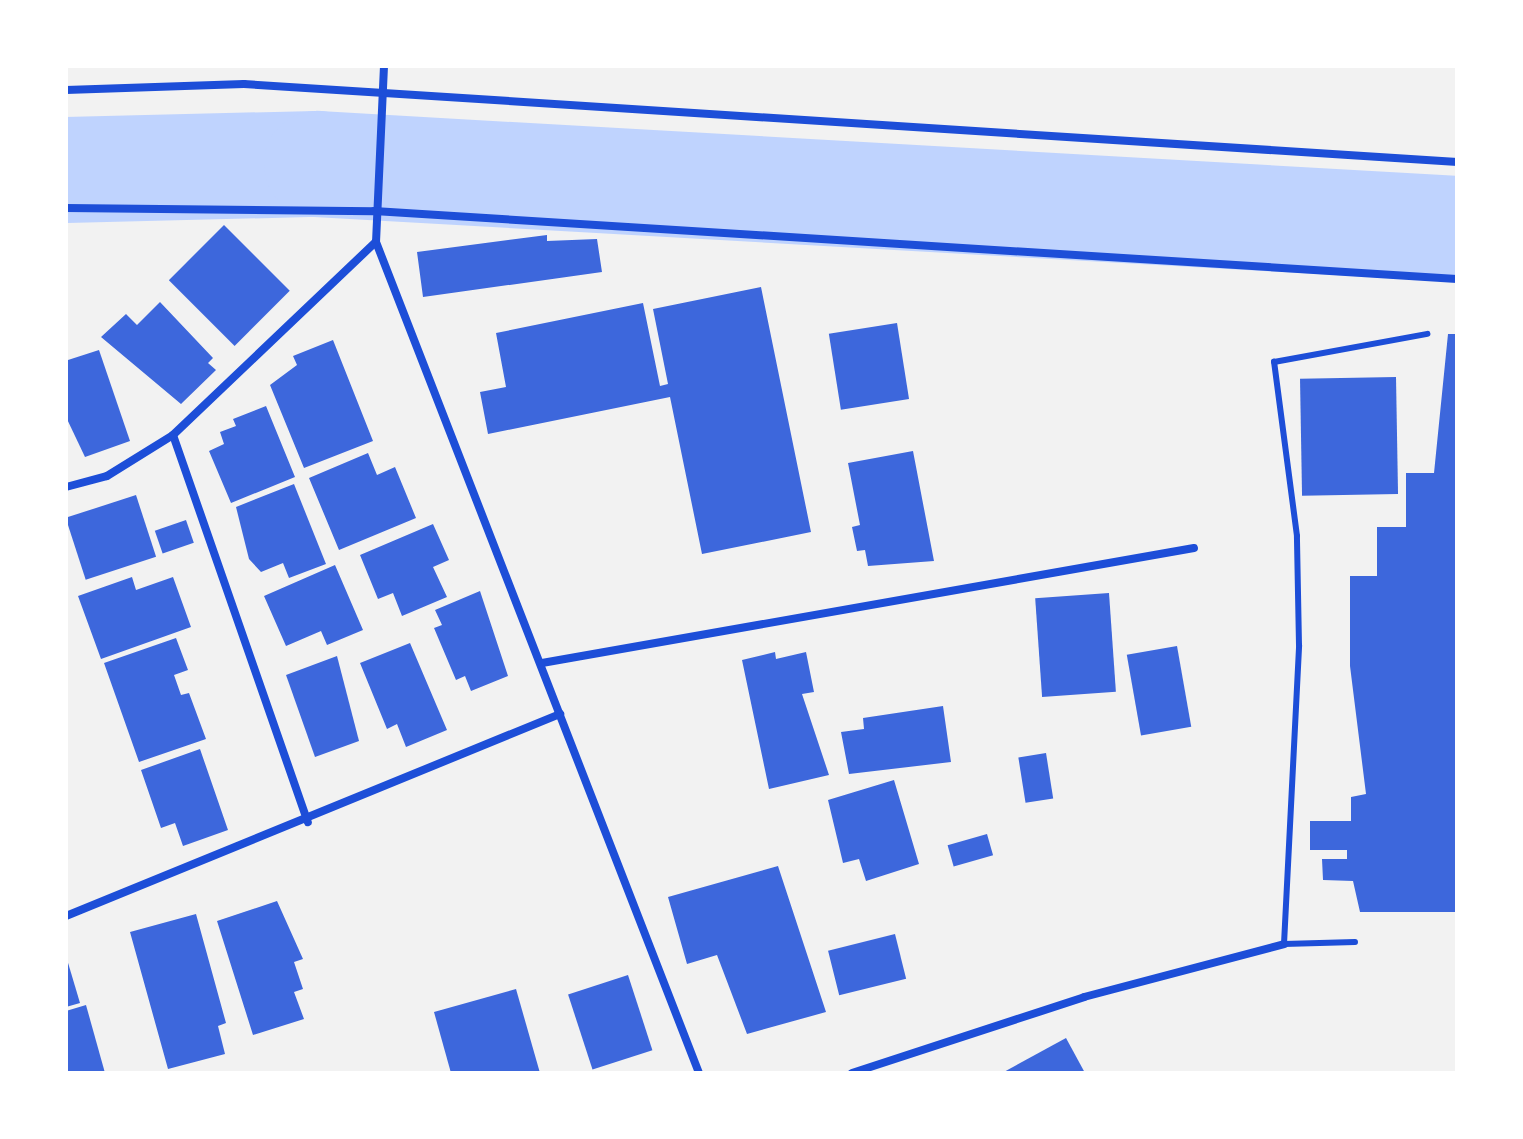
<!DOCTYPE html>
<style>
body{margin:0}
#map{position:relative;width:1523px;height:1139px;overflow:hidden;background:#f2f2f2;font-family:"IBM Plex Serif",serif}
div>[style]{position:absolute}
.river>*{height:106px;margin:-53px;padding:0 53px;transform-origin:53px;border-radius:53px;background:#bfd3fe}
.building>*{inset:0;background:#3d67dc;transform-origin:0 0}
.service>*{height:6px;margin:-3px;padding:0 3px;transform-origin:3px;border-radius:3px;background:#1d4ed8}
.minor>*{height:8px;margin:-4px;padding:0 4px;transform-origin:4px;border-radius:4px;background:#1d4ed8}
span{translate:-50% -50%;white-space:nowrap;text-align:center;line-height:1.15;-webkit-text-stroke:8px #fff;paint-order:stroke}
.frame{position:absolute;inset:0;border:68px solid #fff;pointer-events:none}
</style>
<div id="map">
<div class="river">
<div style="left:66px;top:170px;width:251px;rotate:-1.4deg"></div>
<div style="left:317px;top:164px;width:1142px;rotate:3.26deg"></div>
</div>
<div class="building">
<div style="left:224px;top:225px;width:93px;height:78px;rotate:45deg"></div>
<div style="clip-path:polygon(547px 235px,547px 241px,597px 239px,602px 272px,423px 297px,417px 252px)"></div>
<div style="clip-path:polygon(761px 287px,811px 532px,702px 554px,670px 397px,488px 434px,480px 392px,506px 387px,496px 333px,643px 303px,660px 386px,668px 384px,653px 309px)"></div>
<div style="clip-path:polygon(160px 302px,213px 358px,208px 363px,216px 370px,181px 404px,101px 337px,126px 314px,137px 325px)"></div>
<div style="left:897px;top:323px;width:77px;height:69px;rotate:81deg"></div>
<div style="clip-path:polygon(1448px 334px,1457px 334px,1457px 912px,1360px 912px,1353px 881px,1323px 880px,1322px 859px,1347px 859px,1347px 850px,1310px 850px,1310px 821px,1351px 821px,1351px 797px,1366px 794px,1350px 666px,1350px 576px,1377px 576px,1377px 527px,1406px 527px,1406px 473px,1434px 473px)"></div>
<div style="clip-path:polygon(333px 340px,373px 441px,304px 468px,270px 385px,297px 365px,293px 356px)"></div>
<div style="clip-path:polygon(99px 350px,130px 441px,85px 457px,66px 417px,66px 370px,68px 360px)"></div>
<div style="left:1396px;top:377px;width:117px;height:96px;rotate:89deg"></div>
<div style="clip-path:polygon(266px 406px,295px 477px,231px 503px,209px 451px,224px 444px,220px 432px,236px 426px,233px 419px)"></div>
<div style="clip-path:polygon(913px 451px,934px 561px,868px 566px,865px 550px,857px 551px,852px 527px,860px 525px,848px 463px)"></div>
<div style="clip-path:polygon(368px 453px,377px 475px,395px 467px,416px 518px,339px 550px,309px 478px)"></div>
<div style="clip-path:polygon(294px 484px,326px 564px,289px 578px,283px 563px,261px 572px,249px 559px,236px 507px)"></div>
<div style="left:136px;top:495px;width:65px;height:74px;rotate:72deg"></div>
<div style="left:186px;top:520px;width:24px;height:33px;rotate:71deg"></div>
<div style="clip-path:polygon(433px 524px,449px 560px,433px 567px,447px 597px,402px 616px,393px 593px,378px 599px,360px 555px)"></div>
<div style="clip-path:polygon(335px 565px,363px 630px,327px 645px,321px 631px,286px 646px,264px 596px)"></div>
<div style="clip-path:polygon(132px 577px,136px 590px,173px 577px,191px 627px,101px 659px,78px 596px)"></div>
<div style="clip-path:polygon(480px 591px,508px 676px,471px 691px,465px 676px,456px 680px,434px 628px,442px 625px,435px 610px)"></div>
<div style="left:1109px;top:593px;width:99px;height:74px;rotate:86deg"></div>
<div style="clip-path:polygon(176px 638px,188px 670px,174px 675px,181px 695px,189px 693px,206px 739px,139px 762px,104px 663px)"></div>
<div style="clip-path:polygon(410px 643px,447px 730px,406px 747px,397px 724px,387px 729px,360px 663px)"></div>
<div style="left:1177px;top:646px;width:82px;height:51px;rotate:80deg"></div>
<div style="clip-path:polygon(775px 652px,776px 659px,806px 652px,814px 692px,802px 694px,829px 775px,769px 789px,742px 660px)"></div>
<div style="clip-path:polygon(337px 656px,359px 741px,315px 757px,286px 675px)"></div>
<div style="clip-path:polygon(943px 706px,951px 762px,849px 774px,841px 732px,864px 729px,863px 718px)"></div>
<div style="clip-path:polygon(200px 749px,228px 830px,183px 846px,175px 823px,161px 828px,141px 770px)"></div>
<div style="left:1046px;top:753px;width:46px;height:28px;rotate:81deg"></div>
<div style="clip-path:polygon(894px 780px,919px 864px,866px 881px,859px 859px,843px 863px,828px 800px)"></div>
<div style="left:987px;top:834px;width:22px;height:41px;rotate:74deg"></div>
<div style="clip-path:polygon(778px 866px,826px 1012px,747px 1034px,717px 955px,687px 964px,668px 897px)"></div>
<div style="clip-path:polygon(277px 901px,303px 959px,294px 962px,303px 989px,294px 992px,304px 1019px,253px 1035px,217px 921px)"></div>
<div style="clip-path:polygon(196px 914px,226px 1023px,218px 1026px,225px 1054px,168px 1069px,130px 932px)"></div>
<div style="left:895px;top:934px;width:46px;height:69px;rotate:76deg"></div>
<div style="clip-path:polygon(66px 956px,80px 1003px,66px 1007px)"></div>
<div style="left:628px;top:975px;width:79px;height:63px;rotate:72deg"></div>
<div style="clip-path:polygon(516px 989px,540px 1073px,451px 1073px,434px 1012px)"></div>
<div style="clip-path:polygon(86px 1005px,105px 1073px,66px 1073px,66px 1011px)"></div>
<div style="clip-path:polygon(1066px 1038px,1085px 1073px,1002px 1073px)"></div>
</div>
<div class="service">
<div style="left:1355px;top:942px;width:71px;rotate:178.4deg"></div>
<div style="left:1284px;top:944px;width:299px;rotate:-87.1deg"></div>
<div style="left:1299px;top:645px;width:109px;rotate:-91.1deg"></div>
<div style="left:1297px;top:536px;width:176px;rotate:-97.5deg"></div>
<div style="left:1274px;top:362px;width:156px;rotate:-10.4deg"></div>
</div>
<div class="minor">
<div style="left:384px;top:66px;width:176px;rotate:92.6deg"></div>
<div style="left:376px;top:242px;width:892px;rotate:68.76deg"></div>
<div style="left:66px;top:90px;width:178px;rotate:-1.9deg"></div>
<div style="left:244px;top:84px;width:1216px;rotate:3.68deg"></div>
<div style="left:66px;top:208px;width:308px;rotate:0.6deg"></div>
<div style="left:374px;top:211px;width:1085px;rotate:3.59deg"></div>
<div style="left:173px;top:435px;width:410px;rotate:70.8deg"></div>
<div style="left:66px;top:487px;width:42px;rotate:-15deg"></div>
<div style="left:107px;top:476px;width:78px;rotate:-31.8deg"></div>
<div style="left:173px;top:435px;width:280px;rotate:-43.6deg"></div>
<div style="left:542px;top:663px;width:662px;rotate:-10deg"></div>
<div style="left:66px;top:916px;width:534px;rotate:-22.24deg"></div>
<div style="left:852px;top:1073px;width:244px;rotate:-18.1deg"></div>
<div style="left:1084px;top:997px;width:207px;rotate:-14.8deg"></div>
</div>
<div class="frame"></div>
</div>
